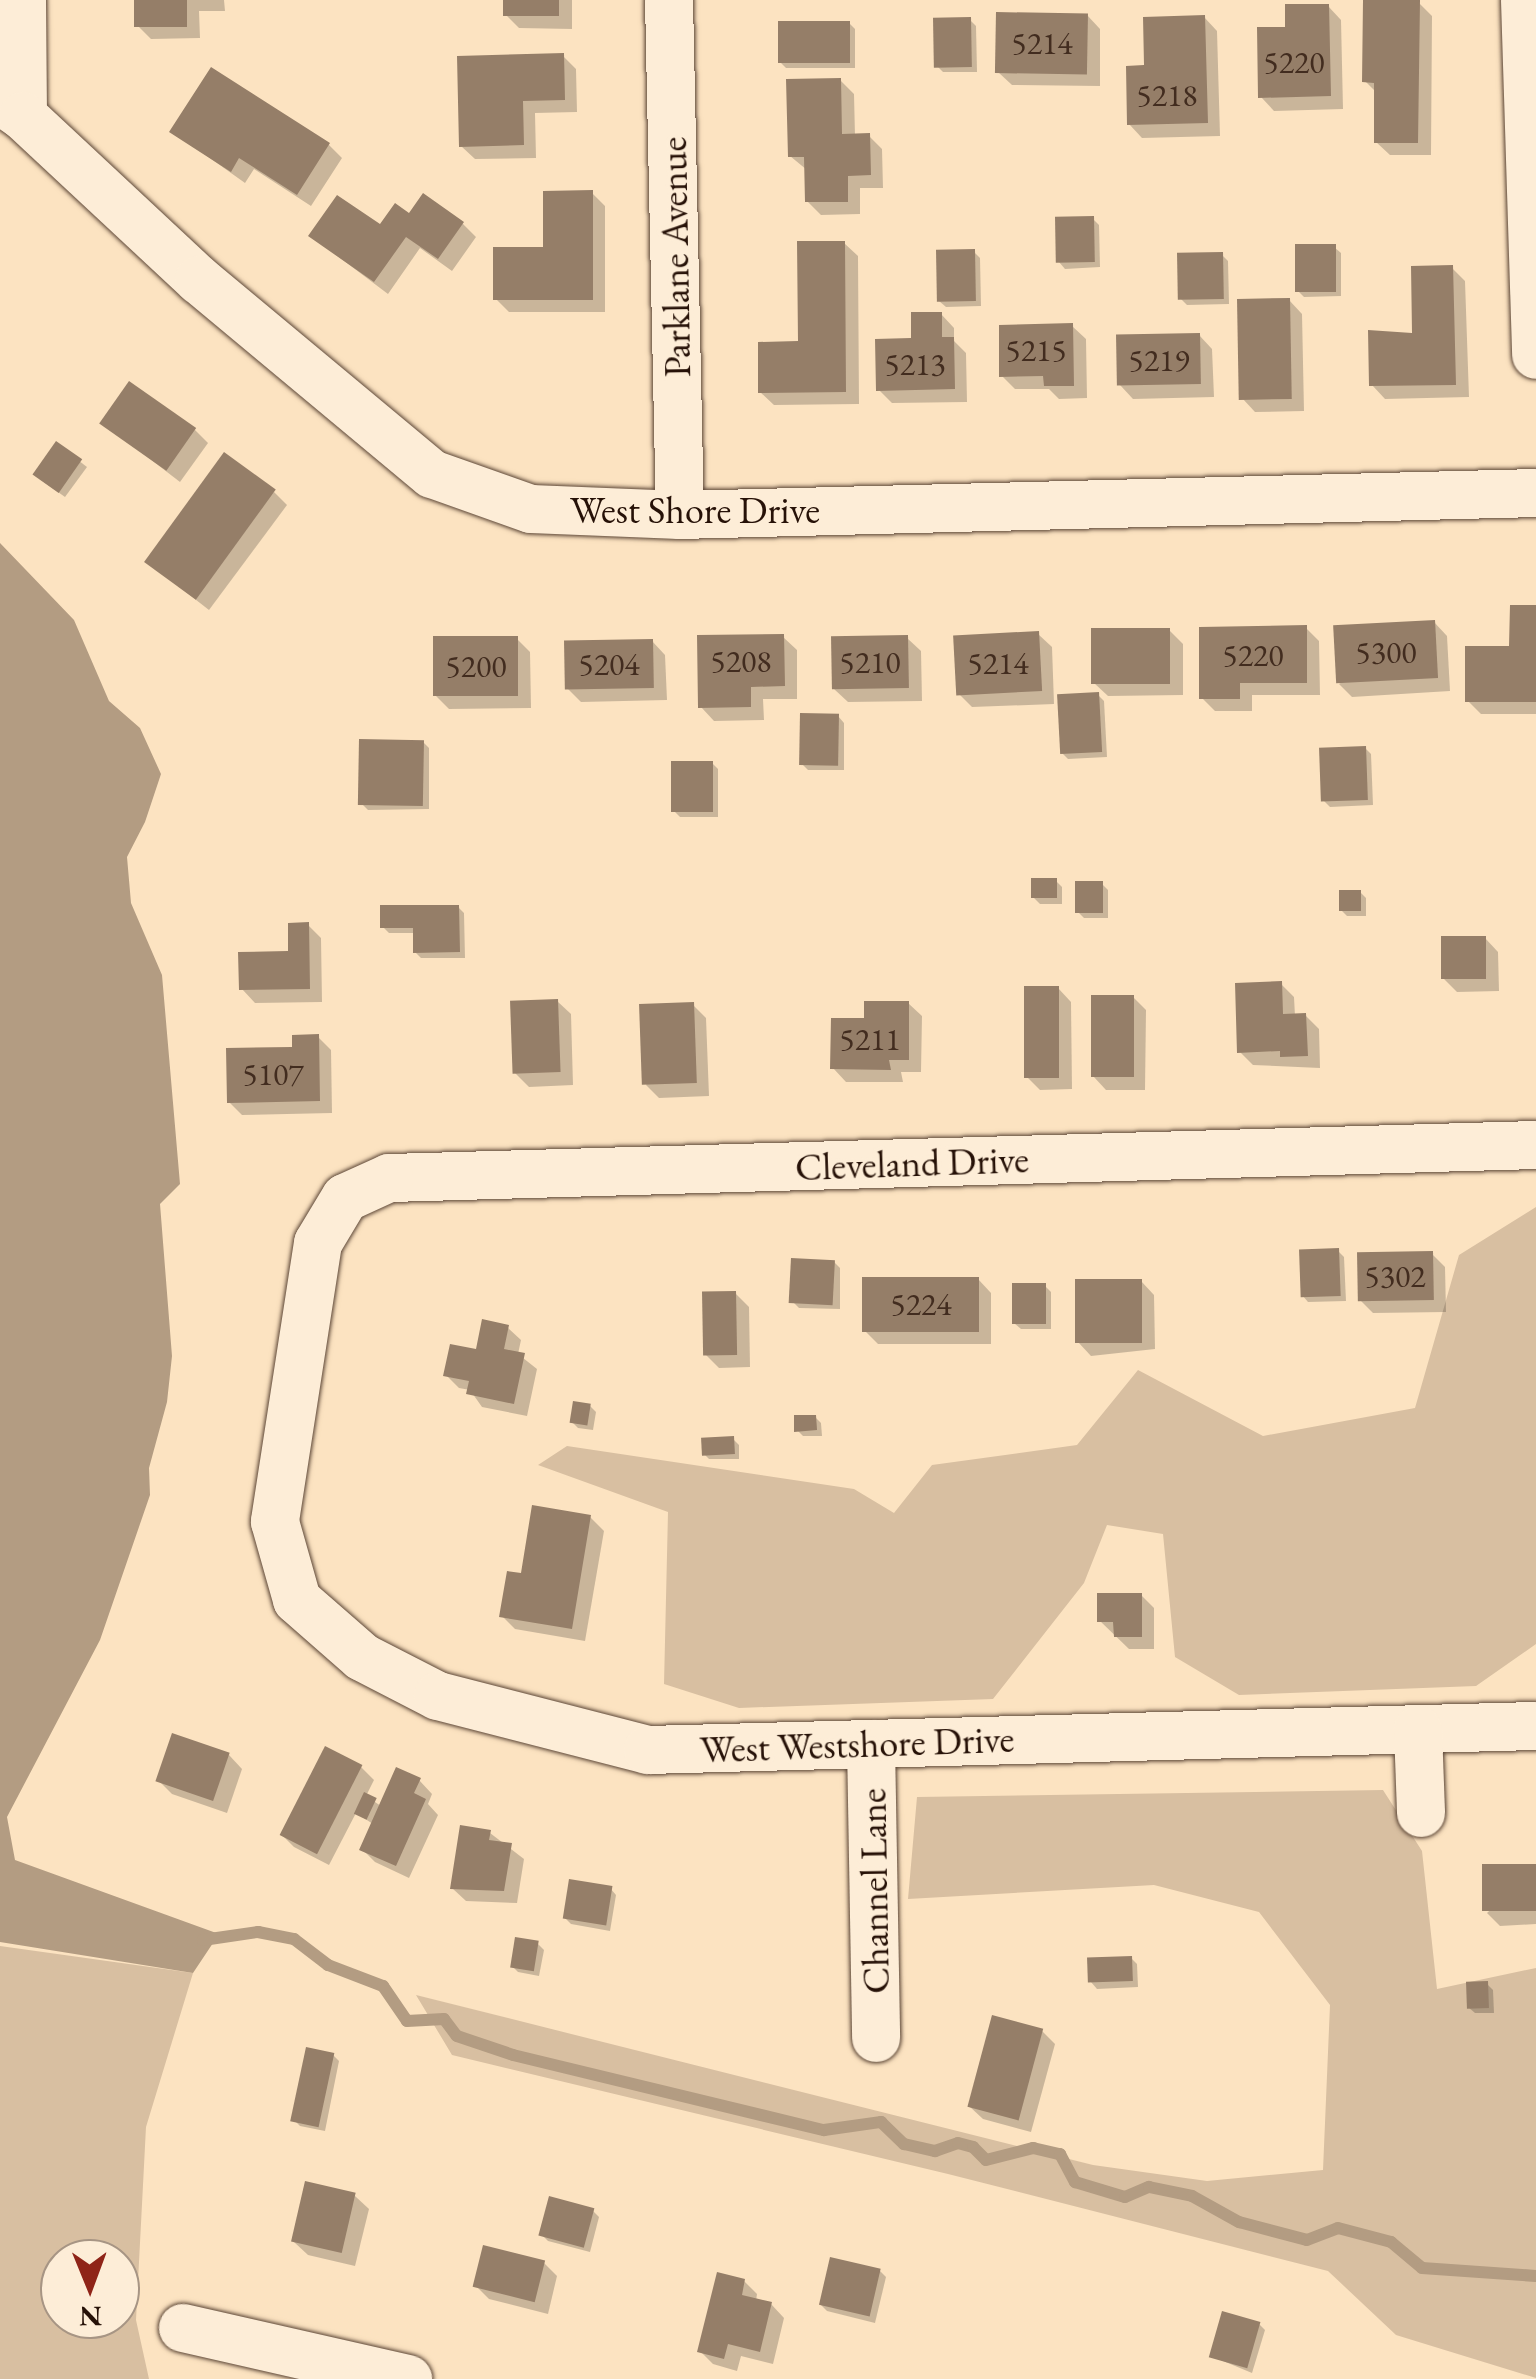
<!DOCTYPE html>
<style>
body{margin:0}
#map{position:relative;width:1536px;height:2379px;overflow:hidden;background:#fce3c1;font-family:"EB Garamond",serif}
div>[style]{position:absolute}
.green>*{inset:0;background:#d8bfa1}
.water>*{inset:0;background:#b39c82}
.shadow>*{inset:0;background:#0003}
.stream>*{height:12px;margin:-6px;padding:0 6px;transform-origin:6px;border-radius:6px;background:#b39c82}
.building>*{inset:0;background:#957e68;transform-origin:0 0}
.roads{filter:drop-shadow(0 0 2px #5c4636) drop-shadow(0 0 2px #5c4636)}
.minor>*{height:48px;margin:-24px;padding:0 24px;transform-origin:24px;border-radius:24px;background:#fdedd7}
span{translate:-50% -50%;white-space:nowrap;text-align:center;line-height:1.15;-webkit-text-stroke:8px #fdedd7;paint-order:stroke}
.number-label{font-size:32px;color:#422c1f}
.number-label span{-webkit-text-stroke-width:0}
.street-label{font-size:38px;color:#261107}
.north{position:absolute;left:40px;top:2239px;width:100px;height:100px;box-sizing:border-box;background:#fdedd7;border:2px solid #a79584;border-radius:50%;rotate:179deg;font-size:28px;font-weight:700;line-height:40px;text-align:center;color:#261107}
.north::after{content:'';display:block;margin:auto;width:35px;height:45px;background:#8f2418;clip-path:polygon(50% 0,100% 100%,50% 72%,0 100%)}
</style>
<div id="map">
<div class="green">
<div style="clip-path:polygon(1536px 1207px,1536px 1644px,1476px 1686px,1239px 1695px,1175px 1657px,1163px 1534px,1107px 1525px,1084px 1583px,993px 1699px,739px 1708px,664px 1684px,668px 1512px,538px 1465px,567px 1446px,854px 1489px,894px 1513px,932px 1465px,1077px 1445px,1138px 1370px,1263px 1436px,1415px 1408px,1459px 1255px)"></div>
<div style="clip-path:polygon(1383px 1790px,1422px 1851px,1437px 1989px,1536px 1968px,1536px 2378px,1396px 2335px,1328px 2271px,948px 2174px,452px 2055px,416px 1995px,1093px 2165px,1207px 2181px,1323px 2170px,1330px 2005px,1259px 1912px,1154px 1885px,908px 1899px,917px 1797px)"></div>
<div style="clip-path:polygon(evenodd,0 1946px,193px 1973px,146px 2127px,136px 2320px,149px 2379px,0 2379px,0 1946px,60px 2259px,120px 2259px,120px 2319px,60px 2319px,60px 2259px)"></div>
</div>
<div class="water">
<div style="clip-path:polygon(0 543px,74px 620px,109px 701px,140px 728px,161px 774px,145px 822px,127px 857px,131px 903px,162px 975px,180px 1184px,160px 1204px,172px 1356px,167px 1402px,149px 1468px,150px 1495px,100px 1640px,7px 1817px,15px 1860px,219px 1934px,193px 1973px,0 1942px)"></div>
</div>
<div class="shadow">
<div style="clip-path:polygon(137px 0,224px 0,225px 11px,199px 11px,200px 38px,151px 39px,138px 26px)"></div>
<div style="clip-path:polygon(506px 0,572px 0,572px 29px,519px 28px,506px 15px)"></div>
<div style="clip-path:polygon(1419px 3px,1432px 16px,1431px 155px,1390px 155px,1376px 142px,1377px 93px,1365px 81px)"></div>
<div style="clip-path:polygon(1328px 6px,1341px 20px,1343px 109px,1274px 111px,1261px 97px,1288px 29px)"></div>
<div style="clip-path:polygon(1087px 15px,1100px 29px,1100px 86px,1012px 85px,998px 72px)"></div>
<div style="clip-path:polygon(1204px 17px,1217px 31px,1220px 136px,1142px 138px,1129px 124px,1147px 67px)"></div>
<div style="clip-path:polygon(970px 20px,976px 26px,977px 72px,943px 72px,937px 66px)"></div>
<div style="clip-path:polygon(849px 23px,855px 29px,855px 68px,786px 68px,780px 62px)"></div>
<div style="clip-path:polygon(563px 56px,576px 69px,577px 112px,535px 113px,536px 158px,475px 159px,461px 146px)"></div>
<div style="clip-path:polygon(211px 70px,329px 145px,342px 158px,311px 206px,254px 169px,245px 183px,172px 131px)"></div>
<div style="clip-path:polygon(840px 80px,854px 94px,855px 136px,869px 136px,882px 149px,883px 188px,860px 188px,860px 214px,821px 215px,807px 201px,807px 170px,790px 156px)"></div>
<div style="clip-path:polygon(592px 193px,605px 206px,605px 312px,509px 312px,496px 299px,546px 250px)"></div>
<div style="clip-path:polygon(410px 216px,463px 224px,476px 237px,452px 271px,420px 248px,388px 294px,311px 236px,380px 228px)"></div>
<div style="clip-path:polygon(1093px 219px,1099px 225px,1100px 267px,1065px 269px,1059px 262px)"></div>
<div style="clip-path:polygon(844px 243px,858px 256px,859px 404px,774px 405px,760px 392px,801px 343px)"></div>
<div style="clip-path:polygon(1334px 247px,1341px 253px,1341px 296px,1304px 297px,1298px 291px)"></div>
<div style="clip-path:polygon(974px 252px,980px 258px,981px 306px,946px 307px,939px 301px)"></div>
<div style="clip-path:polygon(1222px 255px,1228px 261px,1229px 304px,1187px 305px,1181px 299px)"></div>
<div style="clip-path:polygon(1452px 268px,1465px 281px,1469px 397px,1385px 399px,1372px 385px,1414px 336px)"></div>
<div style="clip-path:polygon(1289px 300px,1302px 314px,1304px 411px,1255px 412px,1242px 398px)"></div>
<div style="clip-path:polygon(941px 314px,954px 328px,954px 341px,966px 353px,967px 402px,892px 403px,879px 390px,914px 341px)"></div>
<div style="clip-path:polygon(1072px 326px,1086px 339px,1087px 398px,1059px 399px,1049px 389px,1015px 389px,1002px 376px)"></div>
<div style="clip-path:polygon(1199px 335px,1212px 349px,1214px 397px,1133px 399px,1120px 385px)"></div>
<div style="clip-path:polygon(102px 422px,195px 430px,208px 443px,180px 482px)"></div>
<div style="clip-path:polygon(57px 444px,87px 467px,65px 497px,41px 480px)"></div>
<div style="clip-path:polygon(274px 492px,287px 505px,209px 610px,146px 561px)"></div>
<div style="clip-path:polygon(1536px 608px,1536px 714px,1481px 714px,1468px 701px,1512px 648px)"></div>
<div style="clip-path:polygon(1434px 622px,1447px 636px,1450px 691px,1352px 697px,1339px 684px)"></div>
<div style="clip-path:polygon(1306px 628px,1319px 641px,1320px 695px,1252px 695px,1252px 711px,1215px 711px,1202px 698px)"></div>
<div style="clip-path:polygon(1169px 630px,1183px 644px,1183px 695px,1108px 696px,1094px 683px)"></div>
<div style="clip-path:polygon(1038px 634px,1052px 647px,1054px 704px,972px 707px,959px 694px)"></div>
<div style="clip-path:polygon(783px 637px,797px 650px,797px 699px,763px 699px,764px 720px,714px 721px,701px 707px)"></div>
<div style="clip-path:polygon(907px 638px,921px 651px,922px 701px,848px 702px,834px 689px)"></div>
<div style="clip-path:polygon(517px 639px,530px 652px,531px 708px,449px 709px,436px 696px)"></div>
<div style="clip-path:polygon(652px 641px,665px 655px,667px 700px,581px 702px,568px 689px)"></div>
<div style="clip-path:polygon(1098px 695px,1104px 701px,1107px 757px,1068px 759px,1062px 753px)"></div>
<div style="clip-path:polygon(838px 716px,844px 723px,844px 770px,808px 770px,802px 764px)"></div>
<div style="clip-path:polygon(423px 742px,429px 748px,429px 809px,368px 810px,362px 804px)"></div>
<div style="clip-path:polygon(1365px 748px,1371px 754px,1373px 805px,1330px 807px,1324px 801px)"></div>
<div style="clip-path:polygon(712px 763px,718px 769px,718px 817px,680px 817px,674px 811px)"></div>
<div style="clip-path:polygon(1056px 881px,1062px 887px,1062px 904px,1040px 904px,1034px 898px)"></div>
<div style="clip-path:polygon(1102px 884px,1108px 890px,1108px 918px,1084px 918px,1078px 912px)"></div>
<div style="clip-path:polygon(1360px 892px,1366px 898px,1366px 916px,1347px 916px,1341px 910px)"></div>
<div style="clip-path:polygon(458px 907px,464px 913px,465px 958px,421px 958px,415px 952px,415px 933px,389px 933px,383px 927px)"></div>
<div style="clip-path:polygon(308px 925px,321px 938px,322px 1002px,255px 1003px,242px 989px,291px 954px)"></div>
<div style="clip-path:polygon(1485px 938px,1498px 952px,1499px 991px,1457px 992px,1444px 979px)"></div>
<div style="clip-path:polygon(1281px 984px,1294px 997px,1295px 1016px,1306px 1016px,1319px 1029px,1320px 1068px,1253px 1065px,1240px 1052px)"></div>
<div style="clip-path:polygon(1058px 988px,1071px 1002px,1072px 1089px,1040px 1090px,1027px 1077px)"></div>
<div style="clip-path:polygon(1133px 997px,1146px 1010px,1145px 1090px,1106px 1090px,1093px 1076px)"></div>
<div style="clip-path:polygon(557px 1001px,571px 1014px,573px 1085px,529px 1087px,515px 1073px)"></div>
<div style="clip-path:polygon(908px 1003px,922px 1016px,921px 1072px,901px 1072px,903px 1082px,846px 1082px,833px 1068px,866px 1021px)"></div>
<div style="clip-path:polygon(693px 1005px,706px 1018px,709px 1096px,659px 1098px,646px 1085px)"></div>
<div style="clip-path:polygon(318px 1037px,331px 1050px,332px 1113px,242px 1115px,229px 1102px)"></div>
<div style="clip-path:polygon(1338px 1251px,1344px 1257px,1346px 1301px,1308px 1302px,1302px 1295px)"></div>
<div style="clip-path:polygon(1432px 1254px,1445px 1267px,1446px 1312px,1373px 1313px,1360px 1300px)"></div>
<div style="clip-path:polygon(834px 1262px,840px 1268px,840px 1309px,799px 1308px,793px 1302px)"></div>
<div style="clip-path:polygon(978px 1279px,991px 1293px,991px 1344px,878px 1344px,865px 1331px)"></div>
<div style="clip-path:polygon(1141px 1281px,1154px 1295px,1155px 1349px,1091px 1356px,1078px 1342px)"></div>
<div style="clip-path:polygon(1045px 1286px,1051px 1292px,1051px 1329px,1021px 1329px,1014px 1323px)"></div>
<div style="clip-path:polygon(735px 1293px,749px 1307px,750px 1367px,719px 1368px,706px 1355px)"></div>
<div style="clip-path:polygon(507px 1327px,521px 1340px,518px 1354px,537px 1369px,527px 1416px,482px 1407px,470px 1390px,459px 1388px,446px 1375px)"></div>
<div style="clip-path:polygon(590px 1406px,596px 1412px,593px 1430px,578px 1428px,572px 1422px)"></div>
<div style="clip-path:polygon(815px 1417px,821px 1423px,822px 1436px,803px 1436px,797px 1430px)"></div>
<div style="clip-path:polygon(733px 1439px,739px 1445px,739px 1459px,709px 1459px,703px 1453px)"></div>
<div style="clip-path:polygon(590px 1517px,604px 1531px,585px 1641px,515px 1629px,502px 1616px,523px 1576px)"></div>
<div style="clip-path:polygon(1141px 1595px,1154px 1608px,1154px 1649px,1129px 1649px,1100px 1621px)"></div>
<div style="clip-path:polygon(229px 1755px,242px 1769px,227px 1813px,172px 1794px,158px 1780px)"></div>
<div style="clip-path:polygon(361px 1767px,374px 1780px,366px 1796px,381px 1806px,419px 1780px,432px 1794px,428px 1804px,438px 1815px,409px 1878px,375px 1862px,362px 1849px,373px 1824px,356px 1813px,329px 1865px,294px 1847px,281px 1834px)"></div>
<div style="clip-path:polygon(490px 1833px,524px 1859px,517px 1903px,466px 1901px,452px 1888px)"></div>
<div style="clip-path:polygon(1536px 1868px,1536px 1924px,1500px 1926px,1487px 1913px)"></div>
<div style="clip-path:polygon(610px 1888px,616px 1895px,610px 1931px,571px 1924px,565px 1918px)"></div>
<div style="clip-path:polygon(538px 1944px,544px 1950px,539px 1976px,518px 1972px,512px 1966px)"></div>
<div style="clip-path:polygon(1131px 1958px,1137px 1964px,1138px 1987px,1097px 1989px,1091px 1982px)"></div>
<div style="clip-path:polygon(1487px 1984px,1493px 1990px,1494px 2013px,1475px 2013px,1468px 2007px)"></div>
<div style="clip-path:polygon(1042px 2031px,1055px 2044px,1031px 2132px,983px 2119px,969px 2106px)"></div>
<div style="clip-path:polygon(333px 2055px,339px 2061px,325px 2131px,300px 2126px,294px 2120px)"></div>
<div style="clip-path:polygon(355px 2196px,369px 2209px,355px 2266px,308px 2255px,294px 2242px)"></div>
<div style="clip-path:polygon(593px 2211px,599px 2217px,590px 2252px,548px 2241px,542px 2235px)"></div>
<div style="clip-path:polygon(544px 2263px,557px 2276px,548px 2314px,489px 2299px,476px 2286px)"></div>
<div style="clip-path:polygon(880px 2271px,886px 2277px,875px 2323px,827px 2311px,821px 2305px)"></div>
<div style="clip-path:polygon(744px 2281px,757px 2294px,756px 2301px,771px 2304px,784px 2318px,773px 2364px,741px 2356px,737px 2371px,713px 2364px,700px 2351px)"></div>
<div style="clip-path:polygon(1259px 2324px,1265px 2330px,1252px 2373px,1211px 2356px)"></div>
</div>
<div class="stream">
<div style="left:203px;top:1940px;width:56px;rotate:-8.3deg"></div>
<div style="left:258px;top:1932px;width:37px;rotate:11deg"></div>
<div style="left:294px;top:1939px;width:43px;rotate:37.4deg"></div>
<div style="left:328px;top:1965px;width:59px;rotate:20.9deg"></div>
<div style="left:383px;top:1986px;width:42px;rotate:55.6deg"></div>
<div style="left:407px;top:2021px;width:37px;rotate:-3deg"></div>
<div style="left:444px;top:2019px;width:21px;rotate:53deg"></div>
<div style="left:457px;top:2036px;width:59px;rotate:18.7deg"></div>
<div style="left:513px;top:2055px;width:320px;rotate:13.6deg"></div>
<div style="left:824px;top:2130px;width:58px;rotate:-8deg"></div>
<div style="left:881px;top:2122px;width:32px;rotate:44deg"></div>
<div style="left:904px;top:2144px;width:32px;rotate:13deg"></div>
<div style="left:935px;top:2151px;width:24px;rotate:-19deg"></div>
<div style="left:958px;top:2143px;width:16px;rotate:15deg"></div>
<div style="left:973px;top:2147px;width:18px;rotate:45deg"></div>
<div style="left:986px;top:2160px;width:49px;rotate:-14.3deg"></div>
<div style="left:1033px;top:2148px;width:28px;rotate:13deg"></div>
<div style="left:1060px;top:2154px;width:32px;rotate:62deg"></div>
<div style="left:1075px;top:2182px;width:52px;rotate:16.7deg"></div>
<div style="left:1125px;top:2197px;width:26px;rotate:-23deg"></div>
<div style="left:1149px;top:2187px;width:44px;rotate:11.8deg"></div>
<div style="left:1192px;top:2196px;width:54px;rotate:29deg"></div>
<div style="left:1239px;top:2222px;width:70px;rotate:14.8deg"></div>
<div style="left:1307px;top:2240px;width:33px;rotate:-21deg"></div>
<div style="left:1338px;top:2228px;width:55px;rotate:14.8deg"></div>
<div style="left:1391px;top:2242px;width:40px;rotate:40deg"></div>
<div style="left:1422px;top:2268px;width:114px;rotate:4deg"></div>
</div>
<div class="building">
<div style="left:134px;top:0;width:53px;height:27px"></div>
<div style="left:503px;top:0;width:56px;height:16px"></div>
<div style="clip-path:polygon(1363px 0,1420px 0,1418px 143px,1374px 143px,1374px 83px,1362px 82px)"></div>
<div style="clip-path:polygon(1285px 4px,1329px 4px,1331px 96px,1258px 98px,1257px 27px,1285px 27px)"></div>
<div style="left:996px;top:12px;width:92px;height:61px;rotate:1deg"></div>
<div style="clip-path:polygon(1205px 15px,1208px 123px,1127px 125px,1126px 66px,1144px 65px,1143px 17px)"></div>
<div style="left:971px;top:17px;width:50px;height:38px;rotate:89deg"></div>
<div style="left:778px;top:21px;width:72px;height:42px"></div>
<div style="clip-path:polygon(564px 53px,565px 100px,523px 101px,524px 145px,459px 147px,457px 56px)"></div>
<div style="clip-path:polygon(211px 67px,330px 143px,297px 195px,239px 158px,231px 172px,169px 132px)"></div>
<div style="clip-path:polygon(841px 78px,842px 134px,870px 133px,871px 175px,848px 176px,848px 202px,805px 202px,804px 157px,788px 157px,786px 79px)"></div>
<div style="clip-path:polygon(593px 190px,593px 300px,493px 300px,493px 247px,543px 247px,543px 191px)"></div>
<div style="clip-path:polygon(423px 193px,464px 222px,438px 259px,406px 237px,374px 282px,308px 236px,337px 195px,380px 224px,395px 203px,409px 213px)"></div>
<div style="left:1094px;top:216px;width:46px;height:39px;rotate:89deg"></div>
<div style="clip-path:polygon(797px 241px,845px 241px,846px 392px,758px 393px,758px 342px,798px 341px)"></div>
<div style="left:1295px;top:244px;width:41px;height:48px"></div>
<div style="left:975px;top:249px;width:52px;height:39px;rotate:89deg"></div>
<div style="left:1223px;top:252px;width:47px;height:46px;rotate:89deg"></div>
<div style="clip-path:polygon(1453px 265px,1456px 385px,1369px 386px,1368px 330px,1412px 333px,1411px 266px)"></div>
<div style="left:1290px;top:298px;width:101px;height:53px;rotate:89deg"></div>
<div style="clip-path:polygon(911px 312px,942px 312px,942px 337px,954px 337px,955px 389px,876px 391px,875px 339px,911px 338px)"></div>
<div style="clip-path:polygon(1073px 323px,1074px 386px,1044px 386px,1043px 376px,999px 377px,999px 325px)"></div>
<div style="left:1200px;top:333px;width:51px;height:84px;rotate:89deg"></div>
<div style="left:129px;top:381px;width:82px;height:52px;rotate:35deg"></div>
<div style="left:56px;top:441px;width:32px;height:41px;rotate:35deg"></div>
<div style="left:224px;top:452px;width:64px;height:136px;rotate:36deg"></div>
<div style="clip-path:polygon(1510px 605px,1536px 605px,1536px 702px,1465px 702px,1465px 646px,1509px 646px)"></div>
<div style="left:1435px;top:620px;width:58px;height:102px;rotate:87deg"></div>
<div style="clip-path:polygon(1307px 625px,1307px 683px,1240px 683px,1240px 699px,1199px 699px,1199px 627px)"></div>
<div style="left:1091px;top:628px;width:79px;height:56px"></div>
<div style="left:1039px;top:631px;width:60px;height:86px;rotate:87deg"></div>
<div style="clip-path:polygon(784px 634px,785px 686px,751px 687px,751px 707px,698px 708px,697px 635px)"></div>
<div style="left:908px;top:635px;width:53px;height:77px;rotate:89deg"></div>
<div style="left:518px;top:636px;width:60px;height:85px;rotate:90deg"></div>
<div style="left:653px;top:639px;width:49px;height:89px;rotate:89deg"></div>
<div style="left:1099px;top:692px;width:60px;height:42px;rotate:87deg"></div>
<div style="left:800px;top:713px;width:39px;height:52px;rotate:1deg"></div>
<div style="left:359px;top:739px;width:65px;height:66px;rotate:1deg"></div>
<div style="left:1366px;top:746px;width:54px;height:47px;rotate:88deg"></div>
<div style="left:671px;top:761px;width:42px;height:51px"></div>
<div style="left:1057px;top:878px;width:20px;height:26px;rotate:90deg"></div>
<div style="left:1103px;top:881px;width:32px;height:28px;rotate:90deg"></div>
<div style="left:1339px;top:890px;width:22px;height:21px"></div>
<div style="clip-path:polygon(380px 905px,459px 905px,460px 952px,413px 953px,413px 928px,380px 928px)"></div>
<div style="clip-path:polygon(309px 922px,310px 989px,239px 990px,238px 952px,288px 951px,288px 923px)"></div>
<div style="left:1486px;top:936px;width:43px;height:45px;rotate:90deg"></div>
<div style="clip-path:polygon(1282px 981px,1283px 1014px,1306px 1013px,1308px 1056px,1280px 1057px,1280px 1051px,1237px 1053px,1235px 983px)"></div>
<div style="left:1024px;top:986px;width:35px;height:92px"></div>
<div style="left:1091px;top:995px;width:43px;height:82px"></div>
<div style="left:558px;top:999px;width:73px;height:48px;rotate:88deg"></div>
<div style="clip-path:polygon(864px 1001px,909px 1001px,909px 1060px,889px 1060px,891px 1070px,830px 1069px,831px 1018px,864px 1018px)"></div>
<div style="left:694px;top:1002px;width:81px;height:55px;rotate:88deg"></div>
<div style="clip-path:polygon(319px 1034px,320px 1101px,227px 1103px,226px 1048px,292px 1047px,292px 1035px)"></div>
<div style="left:1339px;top:1248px;width:48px;height:40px;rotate:88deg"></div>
<div style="left:1433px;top:1251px;width:49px;height:76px;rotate:89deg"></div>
<div style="left:791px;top:1258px;width:44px;height:45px;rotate:3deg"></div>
<div style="left:862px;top:1277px;width:117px;height:55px"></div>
<div style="left:1075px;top:1279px;width:67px;height:64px"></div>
<div style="left:1012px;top:1283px;width:34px;height:41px"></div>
<div style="left:736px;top:1291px;width:64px;height:34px;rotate:89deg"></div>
<div style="clip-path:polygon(482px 1319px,509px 1325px,504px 1349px,525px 1353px,514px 1404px,466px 1394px,469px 1381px,443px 1376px,450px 1344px,476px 1349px)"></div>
<div style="left:573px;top:1401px;width:18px;height:22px;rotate:9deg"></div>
<div style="clip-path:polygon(794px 1415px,816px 1415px,817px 1430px,794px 1432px)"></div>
<div style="left:734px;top:1436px;width:18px;height:33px;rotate:87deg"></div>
<div style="clip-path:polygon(532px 1505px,591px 1515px,572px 1629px,499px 1617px,507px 1571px,521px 1573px)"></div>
<div style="clip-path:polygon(1097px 1593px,1142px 1593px,1142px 1637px,1114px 1637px,1113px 1622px,1097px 1622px)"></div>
<div style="left:172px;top:1733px;width:61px;height:51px;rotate:19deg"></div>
<div style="left:325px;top:1746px;width:42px;height:100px;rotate:27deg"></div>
<div style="clip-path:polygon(396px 1767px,421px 1778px,414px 1793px,426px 1799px,396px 1866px,359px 1850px)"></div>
<div style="left:364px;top:1792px;width:14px;height:24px;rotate:25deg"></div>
<div style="clip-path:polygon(460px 1825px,491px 1830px,489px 1840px,512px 1843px,504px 1891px,450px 1889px)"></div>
<div style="left:1536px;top:1864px;width:47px;height:54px;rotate:90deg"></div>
<div style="left:569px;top:1879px;width:44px;height:40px;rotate:9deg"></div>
<div style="left:515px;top:1937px;width:24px;height:31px;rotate:9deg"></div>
<div style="left:1132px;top:1956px;width:25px;height:45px;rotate:88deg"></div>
<div style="left:1488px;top:1981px;width:27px;height:22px;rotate:88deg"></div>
<div style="left:992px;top:2015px;width:53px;height:95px;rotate:15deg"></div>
<div style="left:306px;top:2047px;width:29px;height:76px;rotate:12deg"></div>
<div style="left:305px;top:2181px;width:52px;height:62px;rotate:13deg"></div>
<div style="left:549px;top:2196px;width:47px;height:41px;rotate:15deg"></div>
<div style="left:483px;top:2245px;width:64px;height:43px;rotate:14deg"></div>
<div style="left:830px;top:2257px;width:52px;height:49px;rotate:13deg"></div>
<div style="clip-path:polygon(717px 2272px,745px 2279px,742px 2295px,772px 2302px,760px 2352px,728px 2344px,724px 2359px,697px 2352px)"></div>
<div style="left:1222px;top:2311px;width:40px;height:48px;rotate:16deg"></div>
</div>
<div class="roads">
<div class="minor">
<div style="left:22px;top:0;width:116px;rotate:89.5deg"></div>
<div style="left:669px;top:0;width:515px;rotate:88.78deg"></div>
<div style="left:1525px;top:0;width:355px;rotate:88.2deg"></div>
<div style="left:0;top:100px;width:28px;rotate:35deg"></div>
<div style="left:23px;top:116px;width:241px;rotate:43deg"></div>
<div style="left:199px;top:280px;width:303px;rotate:39.8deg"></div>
<div style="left:432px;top:474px;width:105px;rotate:19.5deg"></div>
<div style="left:531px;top:509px;width:149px;rotate:2.3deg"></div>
<div style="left:680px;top:515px;width:856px;rotate:-1.47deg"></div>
<div style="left:1536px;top:1145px;width:1147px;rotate:178.35deg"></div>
<div style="left:389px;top:1178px;width:48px;rotate:155.6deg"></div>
<div style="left:345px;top:1198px;width:52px;rotate:121deg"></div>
<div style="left:318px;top:1243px;width:282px;rotate:98.8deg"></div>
<div style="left:275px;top:1522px;width:81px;rotate:74.2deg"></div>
<div style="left:297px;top:1600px;width:86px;rotate:41.2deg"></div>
<div style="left:362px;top:1657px;width:85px;rotate:27.2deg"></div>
<div style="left:438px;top:1696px;width:217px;rotate:14.4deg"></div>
<div style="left:648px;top:1750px;width:888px;rotate:-1.55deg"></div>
<div style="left:1418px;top:1730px;width:83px;rotate:87.9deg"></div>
<div style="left:871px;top:1744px;width:294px;rotate:89deg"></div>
<div style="left:183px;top:2328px;width:231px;rotate:12.8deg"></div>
</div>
</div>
<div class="number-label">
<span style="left:1042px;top:43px">5214</span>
<span style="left:1294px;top:62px">5220</span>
<span style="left:1167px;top:95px">5218</span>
<span style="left:1036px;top:350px">5215</span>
<span style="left:1159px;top:360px">5219</span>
<span style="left:915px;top:364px">5213</span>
<span style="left:1386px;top:652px">5300</span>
<span style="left:1253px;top:655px">5220</span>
<span style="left:741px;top:661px">5208</span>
<span style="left:870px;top:662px">5210</span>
<span style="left:998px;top:663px">5214</span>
<span style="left:609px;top:664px">5204</span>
<span style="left:476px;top:666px">5200</span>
<span style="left:870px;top:1039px">5211</span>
<span style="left:273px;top:1074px">5107</span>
<span style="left:1395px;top:1276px">5302</span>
<span style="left:921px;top:1304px">5224</span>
</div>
<div class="street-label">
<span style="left:675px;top:257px;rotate:-91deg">Parklane Avenue</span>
<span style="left:695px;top:510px">West Shore Drive</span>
<span style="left:912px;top:1163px;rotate:-2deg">Cleveland Drive</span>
<span style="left:857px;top:1744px;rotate:-2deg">West Westshore Drive</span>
<span style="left:874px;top:1891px;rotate:-91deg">Channel Lane</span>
</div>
<div class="north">N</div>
</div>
